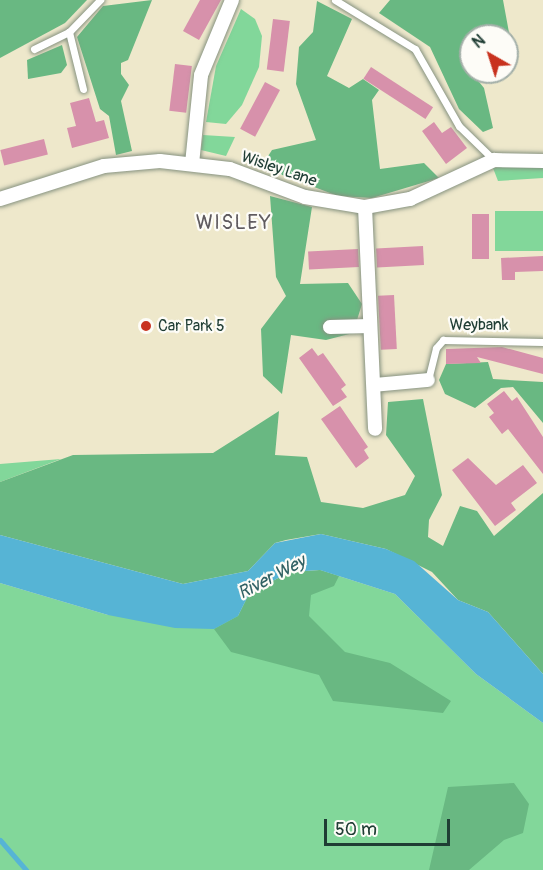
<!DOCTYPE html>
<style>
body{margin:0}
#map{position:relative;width:543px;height:870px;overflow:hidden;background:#eee8cb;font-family:Pangolin,sans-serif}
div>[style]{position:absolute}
.green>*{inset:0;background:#82d79a;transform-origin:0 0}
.forest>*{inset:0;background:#69b882}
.water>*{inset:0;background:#56b4d5}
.stream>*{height:5px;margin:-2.5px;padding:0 2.5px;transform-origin:2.5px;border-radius:2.5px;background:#56b4d5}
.building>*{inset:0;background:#d791ab;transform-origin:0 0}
.roads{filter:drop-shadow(0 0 2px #869280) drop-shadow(0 0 2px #869280)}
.lane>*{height:7px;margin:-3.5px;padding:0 3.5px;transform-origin:3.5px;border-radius:3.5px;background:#fff}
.street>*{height:14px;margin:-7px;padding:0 7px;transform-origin:7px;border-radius:7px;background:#fff}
.dots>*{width:16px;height:16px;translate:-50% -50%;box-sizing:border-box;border:3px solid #fdfcf7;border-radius:50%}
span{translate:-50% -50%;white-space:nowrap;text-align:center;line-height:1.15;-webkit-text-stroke:4.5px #fdfcf7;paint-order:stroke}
.street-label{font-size:16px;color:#1f3d34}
.poi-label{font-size:16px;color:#1f3d34}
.left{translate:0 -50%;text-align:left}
.water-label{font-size:18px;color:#306164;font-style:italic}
.quarter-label{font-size:20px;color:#5f5a5e;letter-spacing:1.5px}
.north{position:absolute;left:459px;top:24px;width:60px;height:60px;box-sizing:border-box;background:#fdfcf7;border:2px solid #a4b0a9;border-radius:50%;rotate:321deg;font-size:16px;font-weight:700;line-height:24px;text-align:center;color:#1f3d34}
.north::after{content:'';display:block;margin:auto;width:21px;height:27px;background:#c8321e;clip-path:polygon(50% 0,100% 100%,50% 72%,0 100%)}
.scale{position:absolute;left:324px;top:819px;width:126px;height:27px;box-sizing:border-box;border:3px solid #1f3d34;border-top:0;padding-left:8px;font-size:18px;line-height:21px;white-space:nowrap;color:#1f3d34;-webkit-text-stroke:4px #fdfcf7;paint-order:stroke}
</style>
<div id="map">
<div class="green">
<div style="clip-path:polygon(241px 9px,255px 19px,262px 36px,259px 67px,242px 105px,226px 124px,206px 122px,216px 66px)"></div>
<div style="clip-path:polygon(203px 135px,235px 137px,226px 156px,201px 150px)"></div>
<div style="clip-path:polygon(518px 164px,543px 167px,543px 178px,498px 181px,493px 168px)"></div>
<div style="left:543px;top:211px;width:40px;height:48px;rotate:90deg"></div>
<div style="clip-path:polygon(61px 459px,0 482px,0 464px)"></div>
<div style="clip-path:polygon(320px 570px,395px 594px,476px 674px,543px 723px,543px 870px,0 870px,0 583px,108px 615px,238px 616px,249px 594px)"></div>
</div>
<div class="forest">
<div style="clip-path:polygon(0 0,87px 0,65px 23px,0 58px)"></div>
<div style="clip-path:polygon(152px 0,128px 60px,121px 63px,121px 74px,129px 85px,121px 101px,132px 151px,116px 155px,109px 116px,100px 109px,77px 37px,103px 6px)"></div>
<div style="clip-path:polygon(390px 0,503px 0,512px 49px,507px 51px,507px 36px,471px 36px,471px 72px,484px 88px,493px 128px,483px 132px,459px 109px,430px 47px,379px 13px)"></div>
<div style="clip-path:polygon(317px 1px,352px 19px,327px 76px,349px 88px,363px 79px,379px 90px,372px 100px,380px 169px,424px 163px,439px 178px,372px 198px,338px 196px,261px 167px,272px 150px,316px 140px,296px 84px,299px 47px,313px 32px)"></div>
<div style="clip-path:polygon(62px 45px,67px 65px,61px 73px,28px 79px,27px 60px)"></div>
<div style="clip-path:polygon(270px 196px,312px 207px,300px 284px,348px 283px,362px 304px,353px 333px,326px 340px,291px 335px,282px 394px,263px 376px,261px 329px,286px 296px,276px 277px)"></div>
<div style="clip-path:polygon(488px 362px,493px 379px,543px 382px,543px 423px,513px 387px,501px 388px,475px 408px,445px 394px,439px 380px,446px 364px)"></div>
<div style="clip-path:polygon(423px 399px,442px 495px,429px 520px,428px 537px,443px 546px,460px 506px,477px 511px,494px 536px,543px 493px,543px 674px,488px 612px,458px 600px,432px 572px,386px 549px,321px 534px,286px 540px,275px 543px,248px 571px,183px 584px,0 535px,0 482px,73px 455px,213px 453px,279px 411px,275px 455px,307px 457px,321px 502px,363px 508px,405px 495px,415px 476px,386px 435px,388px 402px)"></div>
<div style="clip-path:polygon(320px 570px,339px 576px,334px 586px,311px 595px,309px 616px,345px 652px,390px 663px,451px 701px,443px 713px,333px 701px,319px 675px,231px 652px,214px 629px,238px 616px,249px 594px,289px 572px)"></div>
<div style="clip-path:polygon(514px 783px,529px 804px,523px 833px,504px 840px,469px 870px,429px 870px,448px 787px)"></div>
</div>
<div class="water">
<div style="clip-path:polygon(321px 534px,386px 549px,414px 561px,458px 600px,488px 612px,543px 674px,543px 723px,476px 674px,395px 594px,320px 570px,289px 572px,249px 594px,238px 616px,214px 629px,175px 628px,108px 615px,0 583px,0 535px,183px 584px,248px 571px,275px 543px)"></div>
</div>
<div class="stream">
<div style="left:0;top:840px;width:40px;rotate:49deg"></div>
</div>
<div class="building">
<div style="clip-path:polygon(200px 0,221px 0,199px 40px,183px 31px)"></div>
<div style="left:273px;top:19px;width:17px;height:51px;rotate:7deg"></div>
<div style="left:175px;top:64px;width:17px;height:47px;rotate:7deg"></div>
<div style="left:371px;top:67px;width:74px;height:14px;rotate:33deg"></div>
<div style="left:265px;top:82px;width:17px;height:53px;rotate:28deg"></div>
<div style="clip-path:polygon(89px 98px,96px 122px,104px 120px,109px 138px,72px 148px,67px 128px,76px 126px,70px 103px)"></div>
<div style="clip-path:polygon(434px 122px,442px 133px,451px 127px,467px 148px,446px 164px,422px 131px)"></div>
<div style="left:44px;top:139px;width:16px;height:45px;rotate:76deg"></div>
<div style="left:472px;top:214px;width:17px;height:45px"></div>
<div style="left:423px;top:246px;width:19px;height:47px;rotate:87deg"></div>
<div style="left:358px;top:249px;width:18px;height:50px;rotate:87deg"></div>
<div style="clip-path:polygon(543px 256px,543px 271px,515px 272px,515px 280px,502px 280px,501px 258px)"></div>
<div style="left:394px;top:295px;width:54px;height:16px;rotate:87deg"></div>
<div style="clip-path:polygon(502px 347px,543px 358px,543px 374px,477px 357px,481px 363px,446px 364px,446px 349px)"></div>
<div style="clip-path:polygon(312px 348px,318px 356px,323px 353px,346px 385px,341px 389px,347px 397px,333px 406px,299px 358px)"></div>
<div style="clip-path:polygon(504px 391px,512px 401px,517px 397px,543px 437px,543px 474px,508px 429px,502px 434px,489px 417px,494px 413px,487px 404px)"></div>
<div style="clip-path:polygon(340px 406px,368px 447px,364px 450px,369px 458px,356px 468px,321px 419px)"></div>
<div style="clip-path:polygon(468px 458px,496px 485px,523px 465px,537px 483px,511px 503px,516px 510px,495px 526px,452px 470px)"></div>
</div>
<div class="roads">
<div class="lane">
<div style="left:335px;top:0;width:94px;rotate:31.5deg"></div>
<div style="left:415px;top:49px;width:89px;rotate:60.3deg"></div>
<div style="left:459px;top:126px;width:49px;rotate:44.2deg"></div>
<div style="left:34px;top:49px;width:39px;rotate:-26deg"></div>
<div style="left:83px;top:89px;width:59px;rotate:-103.8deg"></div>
<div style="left:69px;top:32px;width:45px;rotate:-45.9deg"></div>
<div style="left:428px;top:380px;width:33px;rotate:-76deg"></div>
<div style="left:436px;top:348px;width:11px;rotate:-49deg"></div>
<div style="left:443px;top:340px;width:100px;rotate:1.1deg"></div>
</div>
<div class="street">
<div style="left:192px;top:164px;width:89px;rotate:-84.2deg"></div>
<div style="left:201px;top:75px;width:81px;rotate:-67.5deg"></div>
<div style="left:0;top:199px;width:109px;rotate:-17.6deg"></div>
<div style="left:104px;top:166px;width:56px;rotate:-5.1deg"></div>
<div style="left:160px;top:161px;width:70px;rotate:6.5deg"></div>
<div style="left:230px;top:169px;width:80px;rotate:20.5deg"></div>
<div style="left:305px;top:197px;width:61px;rotate:9.5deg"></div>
<div style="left:365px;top:207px;width:46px;rotate:-10.1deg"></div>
<div style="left:410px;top:199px;width:93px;rotate:-24.9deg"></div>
<div style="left:494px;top:160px;width:49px;rotate:1.2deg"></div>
<div style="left:365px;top:207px;width:222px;rotate:87.4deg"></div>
<div style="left:330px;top:327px;width:40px;rotate:-1.4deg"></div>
<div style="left:374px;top:385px;width:54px;rotate:-5.3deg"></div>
</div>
</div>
<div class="dots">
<div style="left:146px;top:326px;background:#c8321e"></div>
</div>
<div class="street-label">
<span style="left:279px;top:169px;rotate:19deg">Wisley Lane</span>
<span style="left:479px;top:325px">Weybank</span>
</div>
<div class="poi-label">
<span class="left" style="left:158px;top:326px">Car Park 5</span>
</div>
<div class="water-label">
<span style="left:272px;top:578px;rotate:-28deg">River Wey</span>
</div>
<div class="quarter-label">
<span style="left:234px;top:222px">WISLEY</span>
</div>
<div class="north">N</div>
<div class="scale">50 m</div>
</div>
